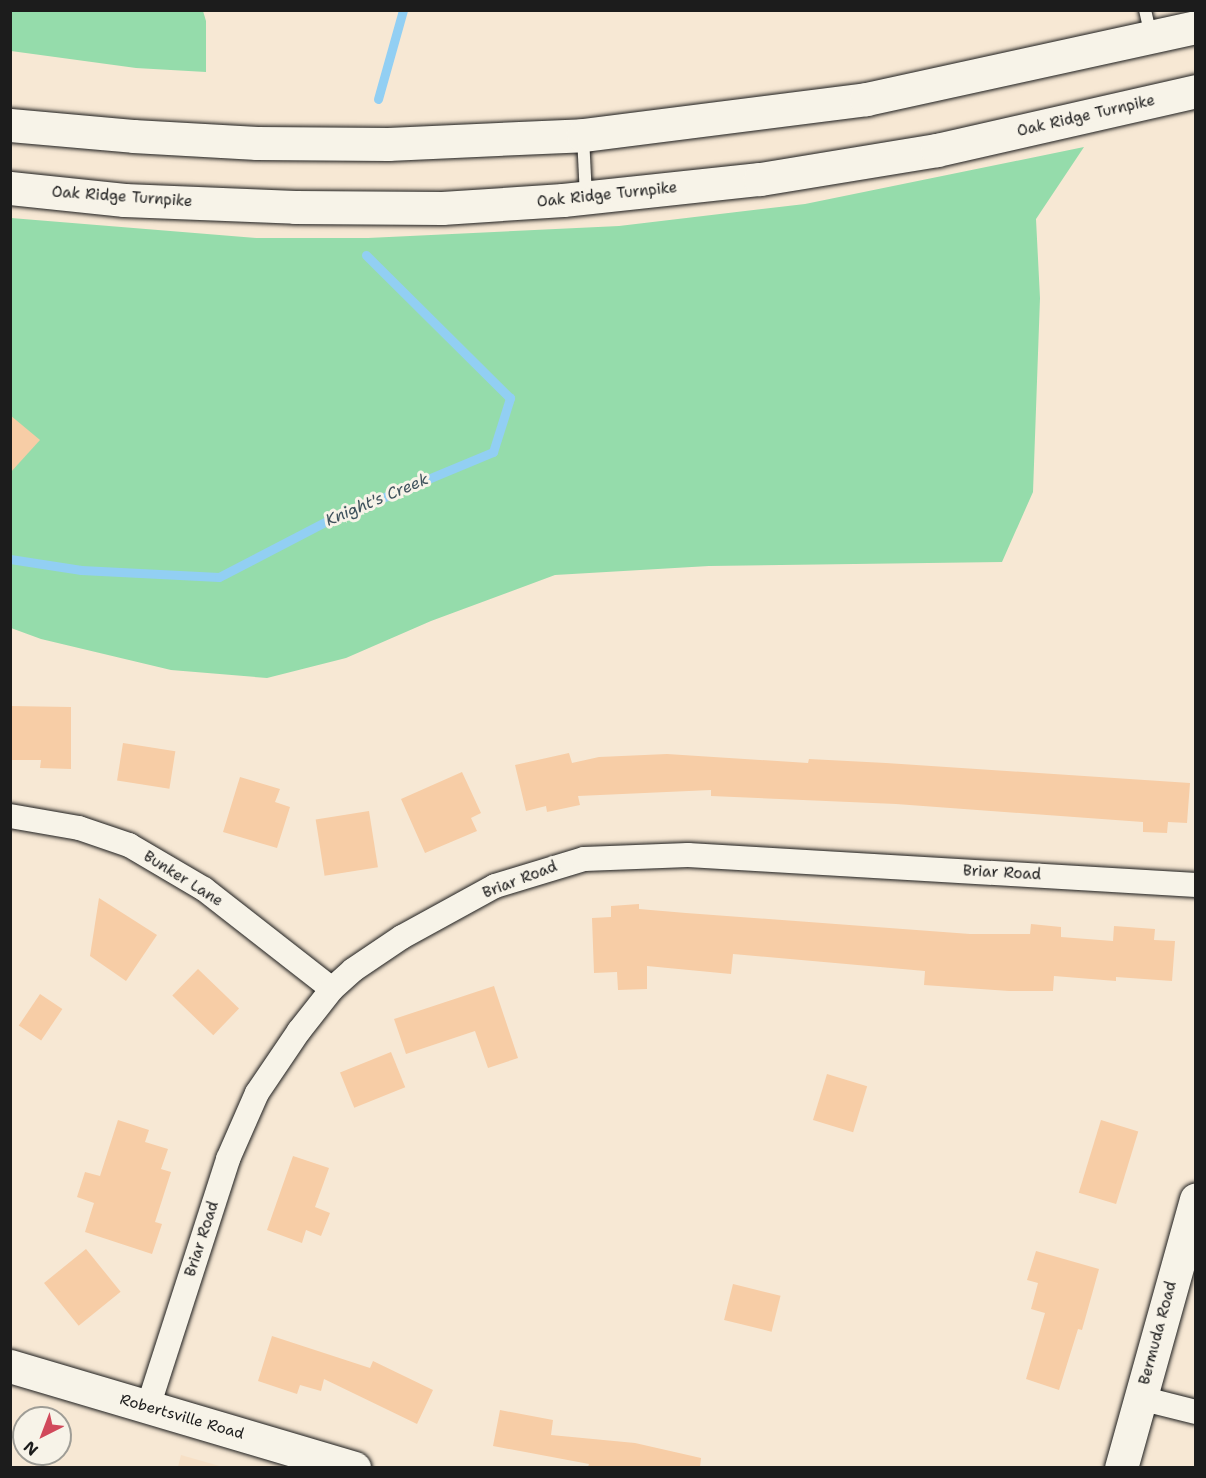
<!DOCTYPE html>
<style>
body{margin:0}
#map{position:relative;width:1206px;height:1478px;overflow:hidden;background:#f7e8d4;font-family:"Shantell Sans",sans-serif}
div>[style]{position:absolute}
.built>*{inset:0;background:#f7e0c6}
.green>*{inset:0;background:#95dcab}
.stream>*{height:9px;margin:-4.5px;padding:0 4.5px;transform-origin:4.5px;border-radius:4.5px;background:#92cff3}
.building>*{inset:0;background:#f7cda6;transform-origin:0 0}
.roads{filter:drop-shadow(0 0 2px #1c1c1c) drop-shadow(0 0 2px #1c1c1c)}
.lane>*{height:12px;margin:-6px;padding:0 6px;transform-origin:6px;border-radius:6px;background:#f7f3e8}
.street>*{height:24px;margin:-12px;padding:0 12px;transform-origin:12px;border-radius:12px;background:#f7f3e8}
.secondary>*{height:33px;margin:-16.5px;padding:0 16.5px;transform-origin:16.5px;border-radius:16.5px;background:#f7f3e8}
.highway>*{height:33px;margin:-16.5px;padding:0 16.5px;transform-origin:16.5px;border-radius:16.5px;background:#f7f3e8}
span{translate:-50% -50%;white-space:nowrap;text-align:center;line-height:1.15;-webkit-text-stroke:6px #f7f3e8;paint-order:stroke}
.street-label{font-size:15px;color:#1c1c1c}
.water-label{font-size:16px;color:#3f525c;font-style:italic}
.frame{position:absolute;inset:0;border:12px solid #1c1c1c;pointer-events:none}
.north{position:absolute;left:12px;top:1406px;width:60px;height:60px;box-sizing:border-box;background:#f7f3e8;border:2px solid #9f9d96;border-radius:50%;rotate:222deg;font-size:16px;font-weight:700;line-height:24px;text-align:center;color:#1c1c1c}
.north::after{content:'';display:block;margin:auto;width:21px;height:27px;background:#d1495b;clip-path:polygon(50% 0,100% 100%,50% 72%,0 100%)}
</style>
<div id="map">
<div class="built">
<div style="clip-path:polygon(181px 1455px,223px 1467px,178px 1467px)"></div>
</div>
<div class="green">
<div style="clip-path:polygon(11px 10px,203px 11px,206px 21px,206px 72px,136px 68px,11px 51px)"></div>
<div style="clip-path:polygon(1084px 147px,1036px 219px,1040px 298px,1033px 492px,1002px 562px,709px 566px,555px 575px,431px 621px,346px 658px,267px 678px,171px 670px,41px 639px,11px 628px,11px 218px,256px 238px,368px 238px,619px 226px,805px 204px)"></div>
</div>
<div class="stream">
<div style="left:378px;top:99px;width:92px;rotate:-74.3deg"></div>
<div style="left:10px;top:559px;width:72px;rotate:8.8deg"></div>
<div style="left:81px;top:570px;width:138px;rotate:2.9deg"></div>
<div style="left:219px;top:577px;width:122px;rotate:-27.4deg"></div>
<div style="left:327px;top:521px;width:180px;rotate:-22.6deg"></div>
<div style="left:493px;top:452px;width:57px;rotate:-72.5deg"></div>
<div style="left:510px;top:398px;width:203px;rotate:-135.2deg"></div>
</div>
<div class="building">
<div style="clip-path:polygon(10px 415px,40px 440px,10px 473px)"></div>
<div style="clip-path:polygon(10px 706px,71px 707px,71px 769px,40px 768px,41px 760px,10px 760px)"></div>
<div style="left:123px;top:743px;width:53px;height:38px;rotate:9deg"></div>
<div style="clip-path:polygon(569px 753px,572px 763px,599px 757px,667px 754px,808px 763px,809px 759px,886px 763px,1190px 783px,1187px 823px,1168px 822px,1167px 833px,1143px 832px,1143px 822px,896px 804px,711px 796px,711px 790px,578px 796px,580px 805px,547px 812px,546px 806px,526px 811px,515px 765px)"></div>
<div style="clip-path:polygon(462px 772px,481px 813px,471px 818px,477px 831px,425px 853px,401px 799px)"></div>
<div style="clip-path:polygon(240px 777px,280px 789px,275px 802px,290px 807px,277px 848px,223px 832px)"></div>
<div style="left:369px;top:811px;width:57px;height:54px;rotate:81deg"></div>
<div style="clip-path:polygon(99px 898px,157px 935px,126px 981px,90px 956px)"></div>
<div style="clip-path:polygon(639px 904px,639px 909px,686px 913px,970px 934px,1030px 934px,1031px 924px,1061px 927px,1061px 937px,1113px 941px,1114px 926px,1155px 929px,1154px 940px,1175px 941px,1172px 981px,1116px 977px,1116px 981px,1054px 976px,1053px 991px,1009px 991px,924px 985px,925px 971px,733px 954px,731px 974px,647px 966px,647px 989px,618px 990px,617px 972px,594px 973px,592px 918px,611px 917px,611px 906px)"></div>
<div style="left:198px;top:969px;width:57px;height:37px;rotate:44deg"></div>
<div style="clip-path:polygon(494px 986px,518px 1058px,488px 1068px,475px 1031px,406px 1054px,394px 1019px)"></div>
<div style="left:40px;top:994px;width:27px;height:38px;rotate:34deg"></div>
<div style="left:391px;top:1052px;width:38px;height:55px;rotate:68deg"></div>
<div style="left:827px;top:1074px;width:42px;height:48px;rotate:17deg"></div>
<div style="clip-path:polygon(118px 1120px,149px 1130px,145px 1142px,168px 1149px,161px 1169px,171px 1172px,155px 1222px,162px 1224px,152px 1254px,85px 1232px,94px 1203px,77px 1197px,85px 1172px,100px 1176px)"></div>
<div style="left:1101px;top:1120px;width:39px;height:76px;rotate:17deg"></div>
<div style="clip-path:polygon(293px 1156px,329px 1168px,315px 1207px,330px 1213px,321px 1236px,306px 1230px,302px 1243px,267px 1230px)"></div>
<div style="left:86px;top:1249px;width:55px;height:54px;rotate:51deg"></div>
<div style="clip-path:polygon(1036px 1251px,1099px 1269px,1082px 1330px,1078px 1329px,1059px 1390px,1026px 1379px,1045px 1313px,1031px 1309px,1038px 1283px,1027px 1280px)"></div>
<div style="left:733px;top:1284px;width:49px;height:37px;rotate:14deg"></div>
<div style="clip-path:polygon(272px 1336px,370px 1368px,373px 1361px,433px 1390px,417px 1424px,324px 1379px,321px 1391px,300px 1385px,297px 1394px,258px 1381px)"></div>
<div style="clip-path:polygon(500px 1410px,553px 1420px,551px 1435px,635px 1443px,701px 1458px,700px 1467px,588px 1467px,589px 1464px,493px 1446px)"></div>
</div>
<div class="roads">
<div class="lane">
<div style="left:1145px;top:10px;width:26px;rotate:77deg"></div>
<div style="left:583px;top:137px;width:60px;rotate:87.1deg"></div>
</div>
<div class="street">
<div style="left:10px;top:816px;width:70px;rotate:9.9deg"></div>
<div style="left:79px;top:828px;width:53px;rotate:18.8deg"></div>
<div style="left:129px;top:845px;width:87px;rotate:30.4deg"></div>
<div style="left:204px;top:889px;width:162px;rotate:38deg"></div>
<div style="left:1140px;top:1398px;width:58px;rotate:14deg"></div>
<div style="left:148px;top:1407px;width:261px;rotate:-72.1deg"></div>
<div style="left:228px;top:1159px;width:72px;rotate:-66.3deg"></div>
<div style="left:257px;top:1093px;width:75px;rotate:-55.9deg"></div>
<div style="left:299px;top:1031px;width:53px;rotate:-51.8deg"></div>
<div style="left:332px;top:989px;width:28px;rotate:-42deg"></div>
<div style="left:353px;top:970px;width:59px;rotate:-34deg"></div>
<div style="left:402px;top:937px;width:106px;rotate:-28.7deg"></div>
<div style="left:495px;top:886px;width:93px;rotate:-16.9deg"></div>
<div style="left:584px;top:859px;width:104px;rotate:-2.2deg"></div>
<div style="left:688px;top:855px;width:509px;rotate:3.38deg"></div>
</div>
<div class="secondary">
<div style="left:10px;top:1366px;width:359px;rotate:16.5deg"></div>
<div style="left:1121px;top:1468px;width:279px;rotate:-74.4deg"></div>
</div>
<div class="highway">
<div style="left:10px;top:125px;width:123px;rotate:5.1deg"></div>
<div style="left:133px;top:136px;width:124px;rotate:3.2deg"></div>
<div style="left:257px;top:143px;width:131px;rotate:0.4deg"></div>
<div style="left:388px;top:144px;width:195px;rotate:-2.6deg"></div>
<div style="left:583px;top:135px;width:285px;rotate:-7.2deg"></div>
<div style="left:866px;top:99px;width:338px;rotate:-12.3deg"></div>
<div style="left:10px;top:188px;width:115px;rotate:6deg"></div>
<div style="left:124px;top:200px;width:171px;rotate:2.3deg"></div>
<div style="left:295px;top:207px;width:147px;rotate:0.4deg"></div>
<div style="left:442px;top:208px;width:121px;rotate:-3.8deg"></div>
<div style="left:563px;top:200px;width:198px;rotate:-6.1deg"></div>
<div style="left:760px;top:179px;width:179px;rotate:-9.3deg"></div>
<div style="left:937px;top:150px;width:266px;rotate:-12.8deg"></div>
</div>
</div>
<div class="street-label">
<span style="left:1086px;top:116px;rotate:-13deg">Oak Ridge Turnpike</span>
<span style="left:607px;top:195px;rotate:-6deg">Oak Ridge Turnpike</span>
<span style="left:122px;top:197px;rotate:4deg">Oak Ridge Turnpike</span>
<span style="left:1002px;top:873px;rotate:3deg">Briar Road</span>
<span style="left:183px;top:879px;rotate:32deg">Bunker Lane</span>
<span style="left:520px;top:880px;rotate:-21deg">Briar Road</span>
<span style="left:202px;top:1239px;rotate:-72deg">Briar Road</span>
<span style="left:1158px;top:1333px;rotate:-75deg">Bermuda Road</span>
<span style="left:182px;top:1417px;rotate:16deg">Robertsville Road</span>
</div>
<div class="water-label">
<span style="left:377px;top:500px;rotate:-23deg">Knight's Creek</span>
</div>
<div class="frame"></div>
<div class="north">N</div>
</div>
